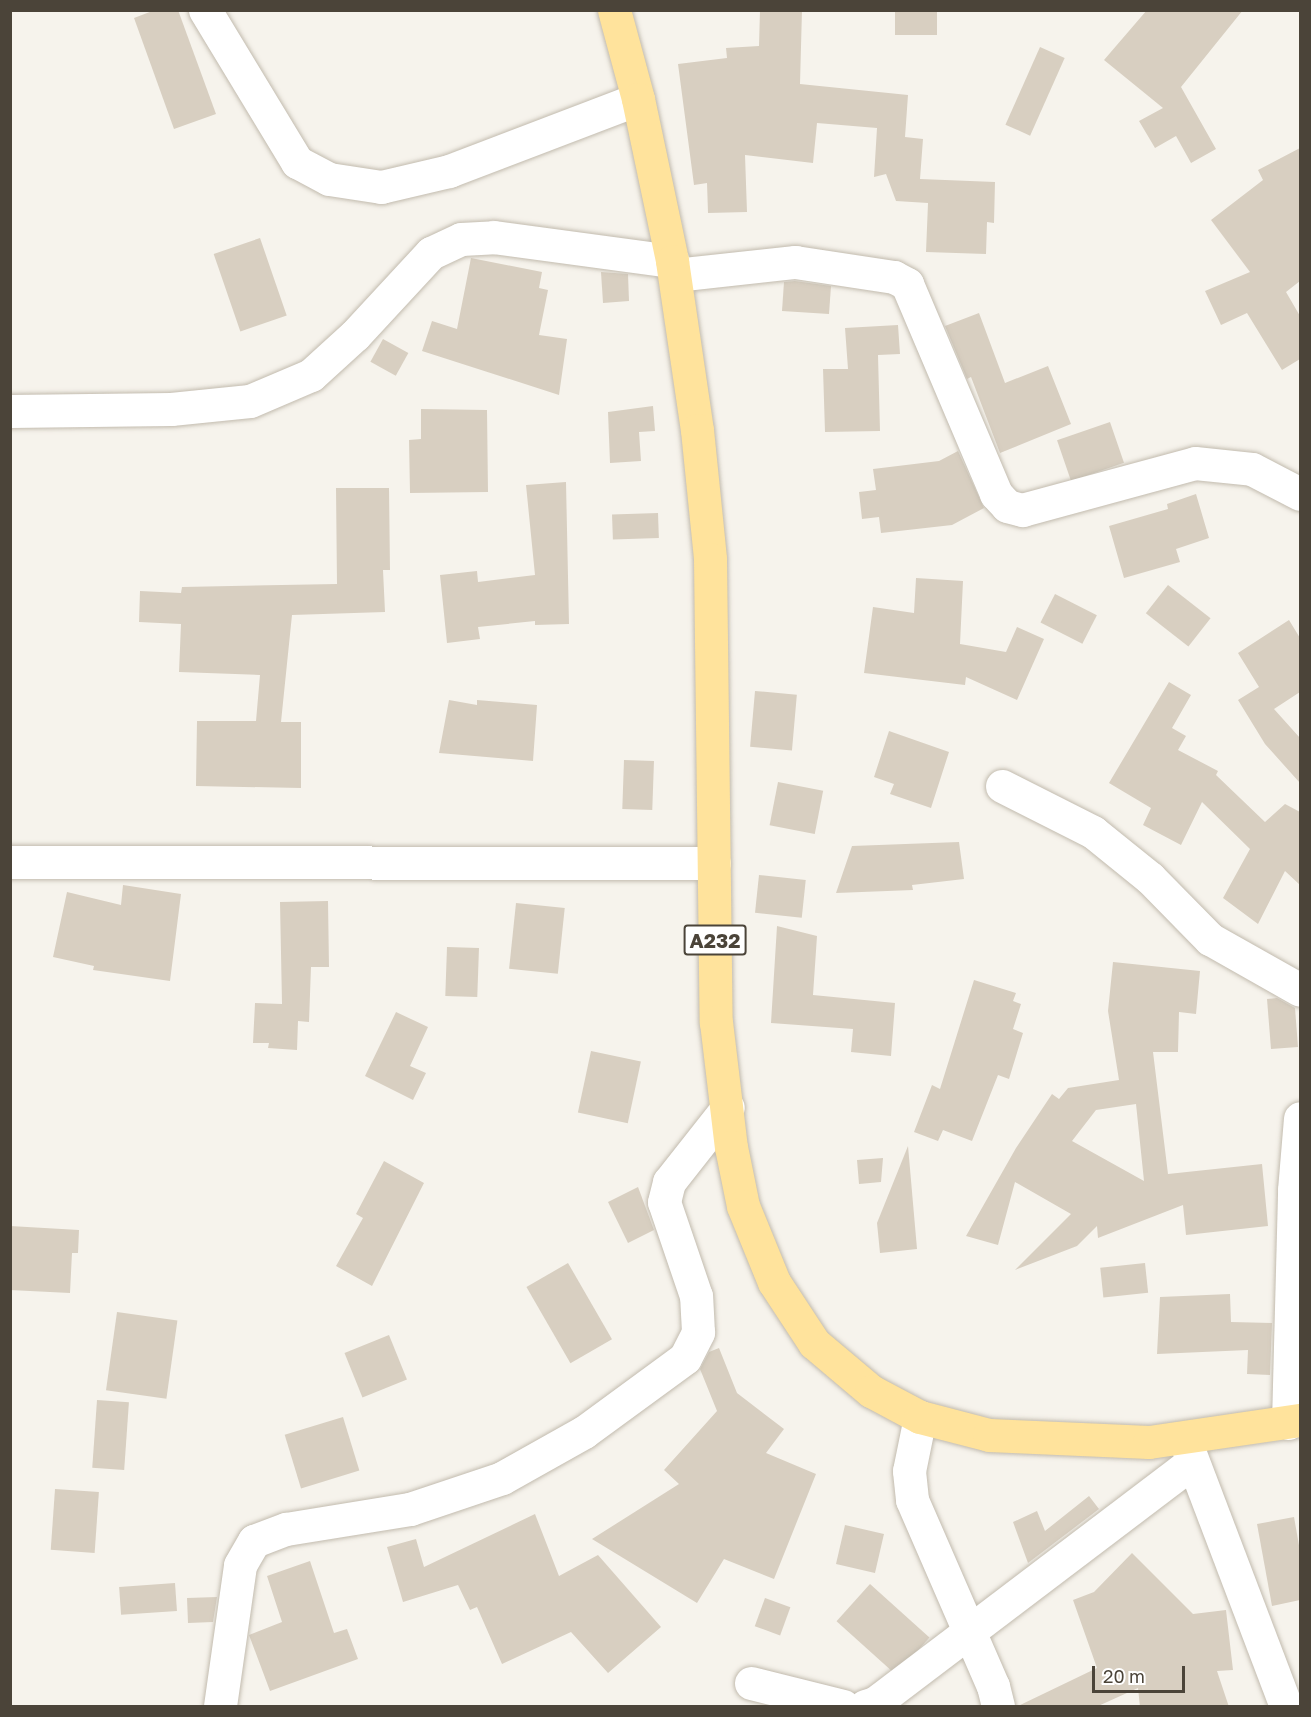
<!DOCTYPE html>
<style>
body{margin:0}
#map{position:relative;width:1311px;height:1717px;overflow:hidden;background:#f6f3ec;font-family:"Golos Text",sans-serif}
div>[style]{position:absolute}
.building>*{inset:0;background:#d8cfc1;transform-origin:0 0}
.roads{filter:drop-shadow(0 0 2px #c2bbae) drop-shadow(0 0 2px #c2bbae)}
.minor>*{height:33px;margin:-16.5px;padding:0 16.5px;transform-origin:16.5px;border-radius:16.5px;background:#fff}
.major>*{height:33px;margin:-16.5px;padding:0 16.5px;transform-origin:16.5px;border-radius:16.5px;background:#ffe39c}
span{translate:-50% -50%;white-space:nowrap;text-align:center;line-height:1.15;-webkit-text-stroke:6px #fff;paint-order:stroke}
.shield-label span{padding:2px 4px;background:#fff;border:2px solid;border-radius:4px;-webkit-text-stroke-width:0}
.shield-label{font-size:20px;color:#4b4439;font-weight:700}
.frame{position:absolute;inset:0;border:12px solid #4b4439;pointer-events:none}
.scale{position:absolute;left:1092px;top:1666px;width:93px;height:27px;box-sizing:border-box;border:3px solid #4b4439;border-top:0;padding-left:8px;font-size:18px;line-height:21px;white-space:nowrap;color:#4b4439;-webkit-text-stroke:4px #fff;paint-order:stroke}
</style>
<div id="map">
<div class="building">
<div style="clip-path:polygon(155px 10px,178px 10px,216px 114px,174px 129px,134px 18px)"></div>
<div style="clip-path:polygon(760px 10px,802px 10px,800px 84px,908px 95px,905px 137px,923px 139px,920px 179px,995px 182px,994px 223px,987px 222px,986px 254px,926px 252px,928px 203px,896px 201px,886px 174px,874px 177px,877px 128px,817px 123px,813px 163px,745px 155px,747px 212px,708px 213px,707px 183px,694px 185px,678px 64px,727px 58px,726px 48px,759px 46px)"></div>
<div style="left:895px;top:10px;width:42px;height:25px"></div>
<div style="clip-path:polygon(1147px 10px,1243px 10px,1181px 87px,1216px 149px,1191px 163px,1176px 136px,1155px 148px,1139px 121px,1163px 108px,1104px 60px)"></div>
<div style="left:1040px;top:47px;width:27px;height:85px;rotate:24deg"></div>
<div style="clip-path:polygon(1300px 148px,1300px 281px,1286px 292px,1300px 316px,1300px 359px,1282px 370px,1247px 313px,1221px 325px,1205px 291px,1250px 272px,1211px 220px,1263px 180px,1258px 170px)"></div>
<div style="left:260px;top:238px;width:82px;height:49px;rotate:71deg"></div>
<div style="clip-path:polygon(471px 258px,542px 272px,539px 288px,548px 290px,539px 335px,567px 339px,559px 395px,422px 351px,432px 321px,457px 329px)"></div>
<div style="clip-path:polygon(601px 272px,628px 274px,629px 301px,603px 303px)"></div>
<div style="clip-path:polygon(795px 281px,831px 286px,829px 314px,782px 311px,784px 282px)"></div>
<div style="clip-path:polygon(979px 313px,1005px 383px,1048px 366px,1071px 424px,1000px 453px,971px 377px,967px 379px,945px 326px)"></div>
<div style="clip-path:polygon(898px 325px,900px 354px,878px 355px,880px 431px,825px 432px,823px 369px,848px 369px,845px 328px)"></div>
<div style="left:383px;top:339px;width:29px;height:26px;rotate:29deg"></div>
<div style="clip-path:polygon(653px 406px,655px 431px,639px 432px,641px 461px,610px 463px,608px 412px)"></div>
<div style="clip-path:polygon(421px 409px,487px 410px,488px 492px,410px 493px,409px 440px,421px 439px)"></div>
<div style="left:1110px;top:422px;width:43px;height:56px;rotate:71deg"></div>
<div style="clip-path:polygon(958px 451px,984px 508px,952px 525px,881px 533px,879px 517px,862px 519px,859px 492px,876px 490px,873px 469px,939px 461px)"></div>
<div style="clip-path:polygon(566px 482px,569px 624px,535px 625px,535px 621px,478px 627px,480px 639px,447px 643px,440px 575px,477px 571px,478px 582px,535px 575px,526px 485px)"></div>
<div style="clip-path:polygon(336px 488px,389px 488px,390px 570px,383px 570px,385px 612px,292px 615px,281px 722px,301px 722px,301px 788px,196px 786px,197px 721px,256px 721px,260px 675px,179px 672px,181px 624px,139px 622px,140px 591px,181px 593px,182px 587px,337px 584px)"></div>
<div style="clip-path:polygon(1196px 494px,1209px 538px,1176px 549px,1180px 562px,1124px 578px,1109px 526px,1168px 509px,1167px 504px)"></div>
<div style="left:658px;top:513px;width:25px;height:46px;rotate:88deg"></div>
<div style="clip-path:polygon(916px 578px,963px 581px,960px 644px,1006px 652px,1017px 627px,1044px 639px,1017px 700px,966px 677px,965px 685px,864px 673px,873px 607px,914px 613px)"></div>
<div style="left:1168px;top:585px;width:54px;height:36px;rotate:38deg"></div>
<div style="left:1055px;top:594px;width:47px;height:32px;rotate:27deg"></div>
<div style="clip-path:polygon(1289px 620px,1300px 638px,1300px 692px,1274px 709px,1300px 738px,1300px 783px,1265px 744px,1238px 700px,1259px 687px,1238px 653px)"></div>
<div style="clip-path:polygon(1169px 682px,1191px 695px,1172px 728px,1186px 736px,1178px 750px,1218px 771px,1216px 775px,1265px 822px,1285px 804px,1300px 812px,1300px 885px,1285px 871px,1258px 924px,1223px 898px,1250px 849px,1202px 802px,1181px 845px,1143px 825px,1151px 808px,1109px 783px)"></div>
<div style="left:755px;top:691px;width:42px;height:56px;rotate:5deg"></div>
<div style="clip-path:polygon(449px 700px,477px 705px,477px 700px,537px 705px,533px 761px,439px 753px)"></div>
<div style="clip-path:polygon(889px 731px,949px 752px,931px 808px,890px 794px,894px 784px,874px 777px)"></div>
<div style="left:624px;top:760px;width:30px;height:49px;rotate:2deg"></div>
<div style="left:778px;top:782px;width:46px;height:44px;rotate:11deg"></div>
<div style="clip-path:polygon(959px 842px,964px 879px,912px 885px,913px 890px,836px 893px,852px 846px)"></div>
<div style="left:759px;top:875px;width:47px;height:38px;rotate:6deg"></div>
<div style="clip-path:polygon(123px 885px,181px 894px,170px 981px,93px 970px,94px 966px,53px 957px,67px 892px,121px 905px)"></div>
<div style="clip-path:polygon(328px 901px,329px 967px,311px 967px,309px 1022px,298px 1021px,297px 1050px,268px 1048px,269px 1043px,253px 1043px,255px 1003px,282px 1004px,280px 902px)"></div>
<div style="left:516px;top:903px;width:49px;height:66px;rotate:6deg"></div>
<div style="clip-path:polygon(777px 926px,817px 936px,813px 995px,895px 1003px,891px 1056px,851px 1052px,853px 1029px,771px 1023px)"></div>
<div style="left:447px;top:947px;width:32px;height:49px;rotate:2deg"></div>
<div style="clip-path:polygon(evenodd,1113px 962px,1200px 971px,1196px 1014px,1179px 1012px,1178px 1052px,1153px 1052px,1168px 1174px,1262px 1164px,1268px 1226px,1186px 1235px,1183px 1205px,1098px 1238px,1097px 1226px,1077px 1246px,1015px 1270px,1071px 1214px,1015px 1182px,998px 1245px,966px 1236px,1016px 1148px,1052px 1094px,1059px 1099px,1068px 1088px,1119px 1080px,1108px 1011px,1113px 962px,1136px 1104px,1144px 1181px,1072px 1141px,1096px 1110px,1136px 1104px)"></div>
<div style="clip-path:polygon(974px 980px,1016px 993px,1013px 1001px,1021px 1004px,1013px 1029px,1023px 1033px,1009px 1079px,998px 1075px,972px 1141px,943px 1130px,938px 1141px,914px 1132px,932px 1085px,940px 1089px)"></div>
<div style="clip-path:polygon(1277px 998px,1295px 1008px,1298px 1047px,1271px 1049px,1267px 999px)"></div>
<div style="clip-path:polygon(396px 1012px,428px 1027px,410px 1066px,426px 1073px,413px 1100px,365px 1076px)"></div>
<div style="left:591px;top:1051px;width:51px;height:63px;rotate:12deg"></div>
<div style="clip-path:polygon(908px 1146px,917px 1249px,880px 1253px,877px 1223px)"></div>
<div style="clip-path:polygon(883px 1158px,881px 1182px,859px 1184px,857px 1160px)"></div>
<div style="clip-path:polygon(384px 1161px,424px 1183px,372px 1286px,336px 1266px,363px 1218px,356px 1214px)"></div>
<div style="clip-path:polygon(638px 1187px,654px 1230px,628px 1243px,608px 1202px)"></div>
<div style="clip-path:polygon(10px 1226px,79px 1230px,78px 1253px,72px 1253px,70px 1293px,10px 1290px)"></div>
<div style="left:568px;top:1263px;width:88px;height:48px;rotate:60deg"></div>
<div style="left:1145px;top:1263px;width:30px;height:45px;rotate:84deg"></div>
<div style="clip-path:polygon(1230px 1294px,1231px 1322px,1272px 1323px,1270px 1375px,1247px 1374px,1248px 1350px,1157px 1354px,1160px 1297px)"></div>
<div style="left:117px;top:1312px;width:61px;height:79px;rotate:8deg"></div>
<div style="left:389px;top:1335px;width:48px;height:48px;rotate:68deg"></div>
<div style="clip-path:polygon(719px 1348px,737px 1393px,784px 1429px,766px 1453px,816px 1474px,774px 1579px,724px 1559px,697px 1603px,592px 1539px,679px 1484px,664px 1470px,717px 1411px,700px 1369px,709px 1352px)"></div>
<div style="left:97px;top:1400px;width:32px;height:68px;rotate:4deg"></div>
<div style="left:343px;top:1417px;width:56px;height:61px;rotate:73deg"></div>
<div style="left:55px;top:1489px;width:44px;height:61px;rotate:4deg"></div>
<div style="clip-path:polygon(1089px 1496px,1099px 1509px,1028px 1563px,1013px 1522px,1037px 1511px,1045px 1531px)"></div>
<div style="clip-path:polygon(535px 1514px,559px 1576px,598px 1555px,661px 1627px,608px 1673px,571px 1632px,502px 1664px,477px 1607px,470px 1610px,458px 1585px,403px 1602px,387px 1547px,416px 1539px,424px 1567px)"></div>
<div style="clip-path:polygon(1294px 1517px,1300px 1551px,1300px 1600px,1272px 1606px,1257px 1524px)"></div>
<div style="left:845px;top:1525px;width:40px;height:40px;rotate:13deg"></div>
<div style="clip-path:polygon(1132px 1553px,1193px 1614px,1226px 1610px,1233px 1670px,1217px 1671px,1229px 1707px,1140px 1707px,1138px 1688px,1096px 1707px,1016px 1707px,1097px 1668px,1073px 1600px,1094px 1592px)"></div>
<div style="clip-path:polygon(310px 1561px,334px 1633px,347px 1629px,358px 1659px,270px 1691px,249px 1635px,282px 1622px,267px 1576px)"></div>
<div style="left:175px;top:1583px;width:28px;height:56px;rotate:86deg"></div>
<div style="left:870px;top:1584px;width:80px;height:50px;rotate:42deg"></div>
<div style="clip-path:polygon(217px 1597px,213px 1622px,188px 1623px,187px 1598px)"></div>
<div style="left:765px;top:1598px;width:27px;height:30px;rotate:20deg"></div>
</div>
<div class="roads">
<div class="minor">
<div style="left:205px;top:10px;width:178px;rotate:58.8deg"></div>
<div style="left:297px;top:162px;width:36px;rotate:28deg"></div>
<div style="left:329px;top:179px;width:53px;rotate:8.7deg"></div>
<div style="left:381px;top:187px;width:70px;rotate:-13.2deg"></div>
<div style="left:449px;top:171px;width:202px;rotate:-20.9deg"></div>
<div style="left:675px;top:275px;width:121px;rotate:-6.2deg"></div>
<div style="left:795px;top:262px;width:100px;rotate:8.6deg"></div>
<div style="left:894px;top:277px;width:15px;rotate:28deg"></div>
<div style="left:907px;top:284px;width:228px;rotate:67deg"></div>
<div style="left:996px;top:494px;width:16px;rotate:47deg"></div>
<div style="left:1007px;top:506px;width:16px;rotate:15deg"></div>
<div style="left:1022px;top:510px;width:179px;rotate:-15.2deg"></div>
<div style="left:1195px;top:463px;width:57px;rotate:6deg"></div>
<div style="left:1252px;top:469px;width:54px;rotate:27.5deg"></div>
<div style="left:10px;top:411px;width:161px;rotate:-0.7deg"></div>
<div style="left:171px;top:409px;width:79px;rotate:-5.8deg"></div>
<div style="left:250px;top:401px;width:66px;rotate:-23.1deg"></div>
<div style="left:311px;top:375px;width:59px;rotate:-42.3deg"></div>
<div style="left:355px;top:335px;width:112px;rotate:-47.2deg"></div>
<div style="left:431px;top:253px;width:33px;rotate:-25deg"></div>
<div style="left:461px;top:239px;width:33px;rotate:-3deg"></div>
<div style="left:494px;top:237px;width:180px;rotate:7.7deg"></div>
<div style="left:1002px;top:786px;width:102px;rotate:26.8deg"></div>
<div style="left:1093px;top:832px;width:73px;rotate:38.9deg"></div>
<div style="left:1150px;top:878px;width:86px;rotate:45.5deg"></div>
<div style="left:1210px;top:939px;width:103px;rotate:29.5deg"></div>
<div style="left:10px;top:862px;width:704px;rotate:0.08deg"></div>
<div style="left:920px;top:1417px;width:55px;rotate:101.5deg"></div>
<div style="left:909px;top:1471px;width:29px;rotate:84deg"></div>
<div style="left:912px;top:1500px;width:203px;rotate:66.5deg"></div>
<div style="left:993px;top:1686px;width:21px;rotate:76deg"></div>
<div style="left:1288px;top:1423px;width:233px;rotate:-88.5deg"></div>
<div style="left:1294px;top:1190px;width:72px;rotate:-85.2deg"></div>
<div style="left:1186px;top:1443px;width:281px;rotate:69.2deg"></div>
<div style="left:751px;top:1683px;width:95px;rotate:14deg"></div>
<div style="left:220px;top:1706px;width:142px;rotate:-81.9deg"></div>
<div style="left:240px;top:1565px;width:28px;rotate:-60deg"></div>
<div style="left:254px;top:1541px;width:34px;rotate:-21deg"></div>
<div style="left:286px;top:1529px;width:126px;rotate:-9.2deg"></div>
<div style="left:410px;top:1509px;width:97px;rotate:-18.6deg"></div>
<div style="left:502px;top:1478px;width:94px;rotate:-29.3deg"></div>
<div style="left:584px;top:1432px;width:125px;rotate:-36.2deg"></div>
<div style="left:685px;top:1358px;width:29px;rotate:-63deg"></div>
<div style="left:698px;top:1332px;width:36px;rotate:-93deg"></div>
<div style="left:696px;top:1296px;width:99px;rotate:-108.8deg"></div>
<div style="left:664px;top:1202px;width:21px;rotate:-76deg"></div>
<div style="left:669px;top:1182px;width:95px;rotate:-51.8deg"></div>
<div style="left:865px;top:1706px;width:10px;rotate:-17deg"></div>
<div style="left:875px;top:1703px;width:397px;rotate:-37.2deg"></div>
</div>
<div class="major">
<div style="left:614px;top:10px;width:92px;rotate:74.9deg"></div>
<div style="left:638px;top:99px;width:166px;rotate:78.1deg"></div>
<div style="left:672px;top:261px;width:171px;rotate:81.6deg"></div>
<div style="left:697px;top:430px;width:130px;rotate:84.2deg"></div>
<div style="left:710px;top:559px;width:463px;rotate:89.3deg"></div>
<div style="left:716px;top:1022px;width:126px;rotate:83.2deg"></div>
<div style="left:731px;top:1147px;width:60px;rotate:78.5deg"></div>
<div style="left:743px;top:1206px;width:82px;rotate:67.8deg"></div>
<div style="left:774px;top:1282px;width:73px;rotate:56.7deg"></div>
<div style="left:814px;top:1343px;width:75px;rotate:40.1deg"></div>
<div style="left:871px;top:1391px;width:55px;rotate:28deg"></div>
<div style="left:920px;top:1417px;width:71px;rotate:14.6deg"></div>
<div style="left:989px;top:1435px;width:160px;rotate:2.5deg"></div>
<div style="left:1149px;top:1442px;width:153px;rotate:-8.3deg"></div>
</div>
</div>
<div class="shield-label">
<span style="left:715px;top:940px">A232</span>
</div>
<div class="frame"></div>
<div class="scale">20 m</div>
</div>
